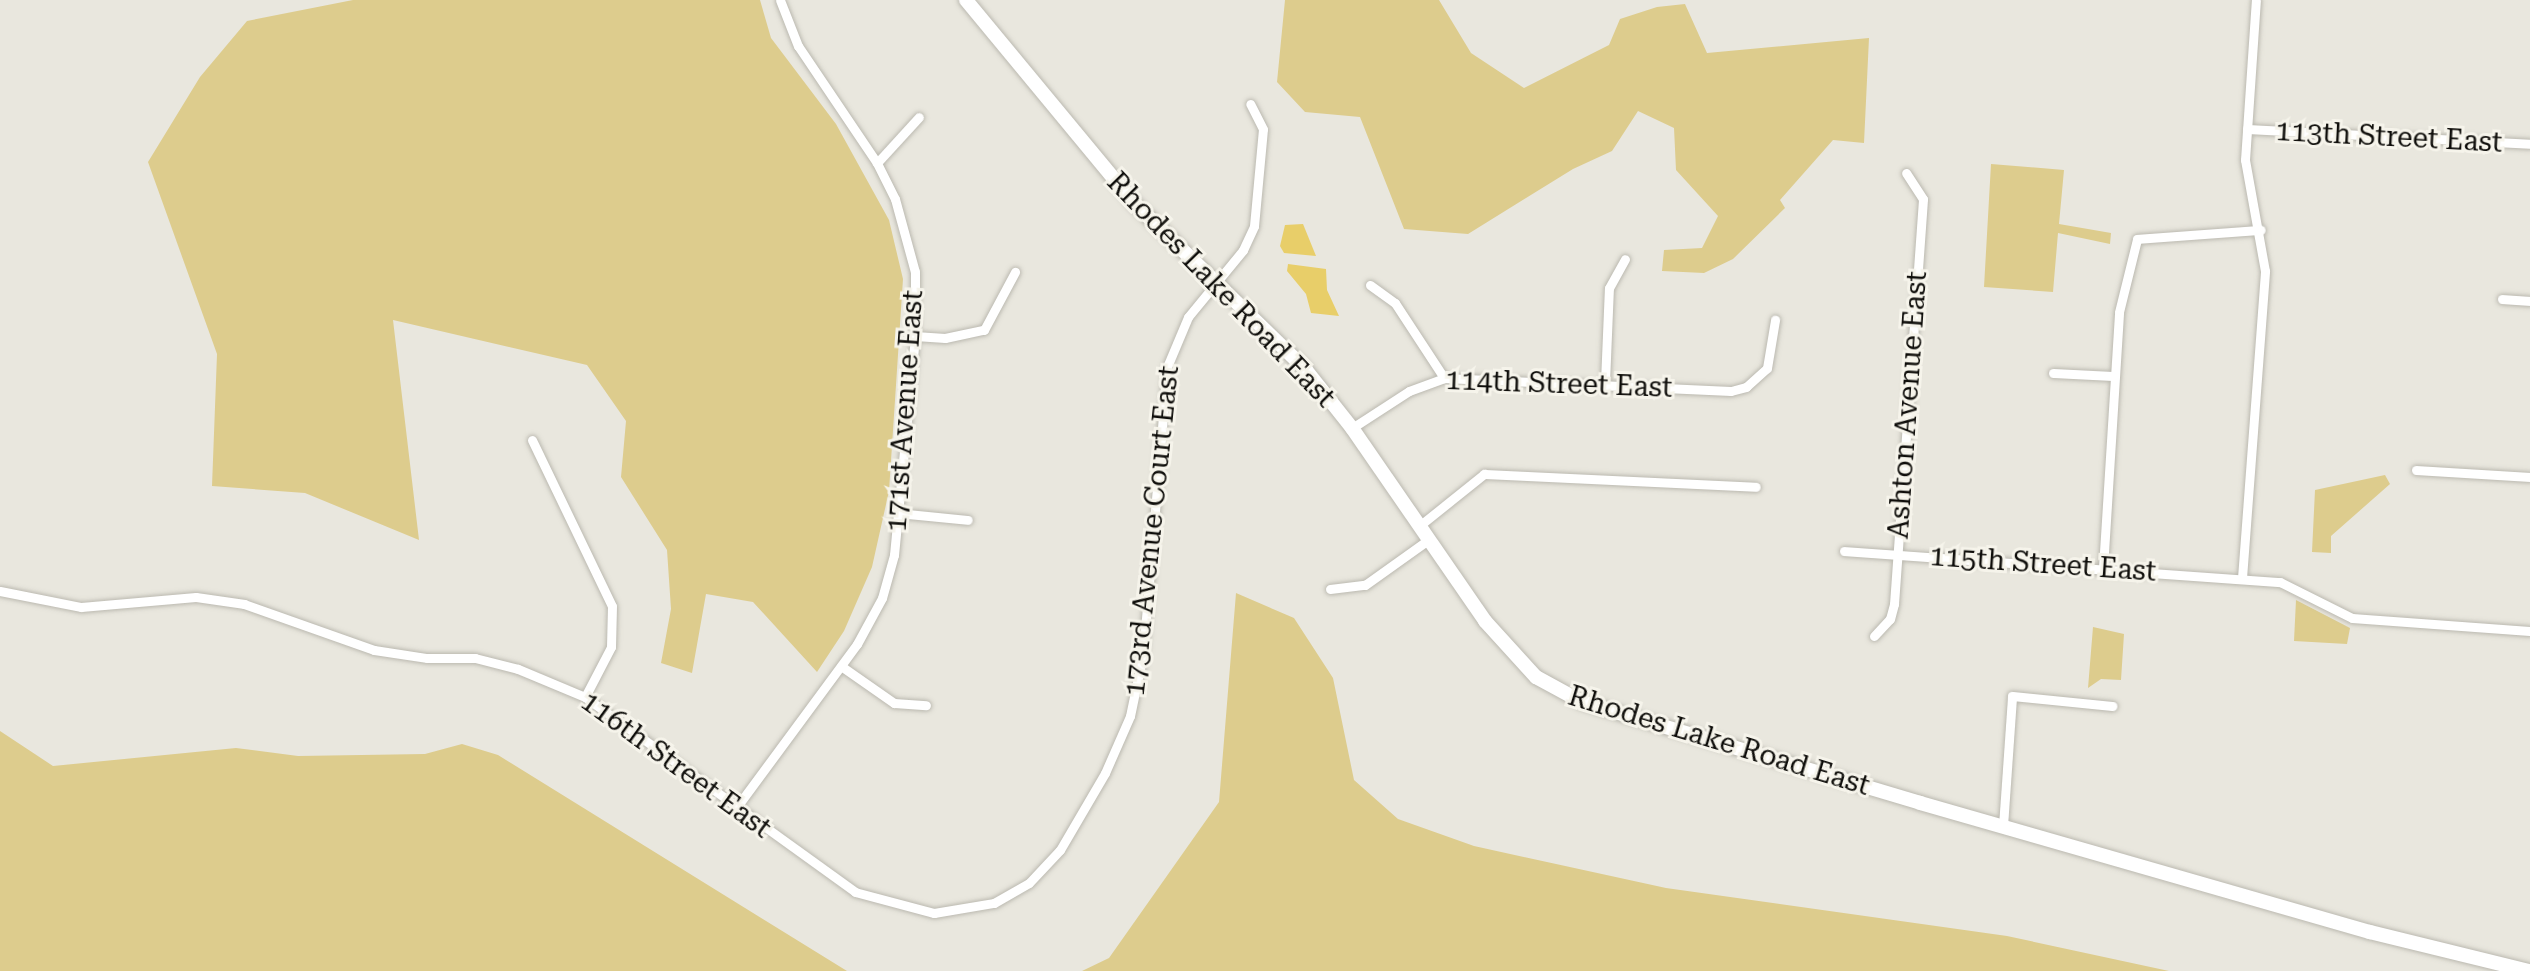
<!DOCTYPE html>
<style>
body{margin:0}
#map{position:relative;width:2530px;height:971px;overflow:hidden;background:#e9e7de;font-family:"Roboto Serif",serif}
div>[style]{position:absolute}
.green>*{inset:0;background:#ddcc8d}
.water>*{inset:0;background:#e8ce69}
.roads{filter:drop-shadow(0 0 2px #bbb9b0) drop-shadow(0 0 2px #bbb9b0)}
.street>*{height:9px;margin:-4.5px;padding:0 4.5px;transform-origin:4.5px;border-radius:4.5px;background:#fff}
.secondary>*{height:14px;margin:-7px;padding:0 7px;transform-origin:7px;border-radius:7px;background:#fff}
span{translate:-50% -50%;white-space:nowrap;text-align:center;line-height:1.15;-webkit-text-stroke:6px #f6f4eb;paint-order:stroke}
.street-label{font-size:28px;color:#0e0d0a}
</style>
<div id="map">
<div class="green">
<div style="clip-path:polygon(353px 0,760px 0,771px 38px,836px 124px,889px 220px,903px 279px,889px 491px,872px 567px,844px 631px,817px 672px,753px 602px,706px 594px,692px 673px,661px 663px,671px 609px,667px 550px,621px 477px,626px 421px,587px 365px,393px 320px,419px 540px,305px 493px,212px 486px,217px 354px,148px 162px,200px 77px,247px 21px)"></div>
<div style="clip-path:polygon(1285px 0,1439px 0,1471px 53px,1524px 88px,1609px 45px,1620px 19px,1657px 7px,1685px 4px,1707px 53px,1869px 38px,1864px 143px,1833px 140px,1780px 200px,1785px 208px,1733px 259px,1704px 273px,1662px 271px,1664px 250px,1702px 248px,1718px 216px,1676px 170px,1674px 128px,1638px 111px,1612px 151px,1573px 169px,1468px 234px,1404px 229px,1360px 117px,1305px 112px,1277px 82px)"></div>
<div style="clip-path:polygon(1991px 164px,2064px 170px,2059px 224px,2111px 233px,2110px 244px,2058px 233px,2053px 292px,1984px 287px)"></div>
<div style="clip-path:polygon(2385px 475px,2390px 484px,2331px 536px,2331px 553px,2312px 552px,2315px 490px)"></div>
<div style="clip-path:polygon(1236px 593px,1294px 618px,1333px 678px,1354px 780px,1398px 819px,1474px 846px,1666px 888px,2007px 936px,2169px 971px,1082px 971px,1109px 958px,1219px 802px)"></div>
<div style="clip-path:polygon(2296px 600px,2350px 628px,2347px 644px,2294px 641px)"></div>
<div style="clip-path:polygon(2093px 627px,2124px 634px,2121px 680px,2101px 679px,2088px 688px)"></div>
<div style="clip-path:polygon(0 731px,53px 766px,236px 748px,298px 756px,425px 754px,462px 744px,498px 755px,847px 971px,0 971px)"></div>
</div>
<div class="water">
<div style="clip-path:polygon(1303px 224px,1316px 256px,1284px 253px,1280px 246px,1285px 225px)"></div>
<div style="clip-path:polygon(1288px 264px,1326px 269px,1327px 290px,1339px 316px,1311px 313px,1306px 294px,1287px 271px)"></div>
</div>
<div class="roads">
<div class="street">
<div style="left:2247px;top:129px;width:283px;rotate:3deg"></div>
<div style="left:877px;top:163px;width:62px;rotate:-47.6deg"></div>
<div style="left:1370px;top:285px;width:31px;rotate:36deg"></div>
<div style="left:1395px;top:303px;width:90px;rotate:56.8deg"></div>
<div style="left:2502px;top:299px;width:28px;rotate:4deg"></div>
<div style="left:915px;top:336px;width:30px;rotate:4deg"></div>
<div style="left:945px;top:338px;width:40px;rotate:-12deg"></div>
<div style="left:984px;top:330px;width:66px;rotate:-61.9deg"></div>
<div style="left:2053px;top:373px;width:60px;rotate:2.9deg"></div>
<div style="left:1605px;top:382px;width:94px;rotate:-87.6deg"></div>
<div style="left:1609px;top:288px;width:33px;rotate:-61deg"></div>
<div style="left:1352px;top:428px;width:68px;rotate:-33deg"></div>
<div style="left:1409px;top:391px;width:37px;rotate:-20deg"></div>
<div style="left:1444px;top:378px;width:287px;rotate:2.6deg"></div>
<div style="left:1731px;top:391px;width:16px;rotate:-15deg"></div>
<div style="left:1746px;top:387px;width:28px;rotate:-42deg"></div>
<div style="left:1767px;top:368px;width:49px;rotate:-80.5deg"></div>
<div style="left:532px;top:440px;width:184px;rotate:64.3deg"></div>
<div style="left:612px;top:606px;width:41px;rotate:91.4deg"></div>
<div style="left:611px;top:647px;width:56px;rotate:117.5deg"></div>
<div style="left:2416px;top:470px;width:114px;rotate:3.5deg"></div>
<div style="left:897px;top:513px;width:71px;rotate:5.6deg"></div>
<div style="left:1418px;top:527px;width:85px;rotate:-38.8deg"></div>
<div style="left:1484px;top:474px;width:272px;rotate:2.7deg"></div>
<div style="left:1844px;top:551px;width:437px;rotate:4.1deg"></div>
<div style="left:2280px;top:582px;width:80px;rotate:26.6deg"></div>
<div style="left:2352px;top:618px;width:178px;rotate:4.2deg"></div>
<div style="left:2103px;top:568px;width:256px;rotate:-86.4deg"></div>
<div style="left:2119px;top:312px;width:75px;rotate:-76.1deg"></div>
<div style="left:2137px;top:239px;width:124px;rotate:-4.2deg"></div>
<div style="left:2242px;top:578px;width:308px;rotate:-85.7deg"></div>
<div style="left:2265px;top:271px;width:113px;rotate:-100.2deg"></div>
<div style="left:2245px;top:160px;width:160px;rotate:-86.1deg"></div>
<div style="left:1330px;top:589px;width:35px;rotate:-7deg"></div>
<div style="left:1365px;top:585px;width:77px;rotate:-35.5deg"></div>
<div style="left:0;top:591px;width:83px;rotate:11.2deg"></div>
<div style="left:81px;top:607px;width:115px;rotate:-5deg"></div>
<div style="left:196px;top:597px;width:49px;rotate:8.3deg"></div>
<div style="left:244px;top:604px;width:138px;rotate:19.5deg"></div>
<div style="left:374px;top:650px;width:54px;rotate:8.6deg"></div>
<div style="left:427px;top:658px;width:48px"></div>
<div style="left:475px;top:658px;width:44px;rotate:14.3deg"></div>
<div style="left:518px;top:669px;width:73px;rotate:22.7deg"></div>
<div style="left:585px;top:697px;width:333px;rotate:35.8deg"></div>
<div style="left:855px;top:892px;width:82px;rotate:14.9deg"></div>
<div style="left:934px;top:913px;width:61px;rotate:-9.5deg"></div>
<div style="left:994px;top:903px;width:40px;rotate:-29.7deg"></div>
<div style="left:1029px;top:883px;width:45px;rotate:-46.8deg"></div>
<div style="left:1060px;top:850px;width:89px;rotate:-59.7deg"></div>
<div style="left:1105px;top:773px;width:62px;rotate:-66.3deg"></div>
<div style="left:1130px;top:716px;width:63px;rotate:-78.2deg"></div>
<div style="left:1143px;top:654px;width:288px;rotate:-85.2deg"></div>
<div style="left:1167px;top:367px;width:54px;rotate:-67.2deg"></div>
<div style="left:1188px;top:317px;width:87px;rotate:-50.6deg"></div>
<div style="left:1243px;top:250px;width:26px;rotate:-65deg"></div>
<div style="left:1254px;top:226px;width:97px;rotate:-84.7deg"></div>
<div style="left:1263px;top:129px;width:28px;rotate:-117deg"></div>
<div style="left:1874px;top:636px;width:23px;rotate:-47deg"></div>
<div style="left:1890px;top:619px;width:16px;rotate:-75deg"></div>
<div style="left:1894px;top:604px;width:406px;rotate:-85.9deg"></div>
<div style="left:1923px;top:199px;width:31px;rotate:-123deg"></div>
<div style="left:841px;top:666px;width:65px;rotate:34.9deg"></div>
<div style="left:894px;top:703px;width:32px;rotate:4deg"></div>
<div style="left:736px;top:808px;width:204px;rotate:-53.6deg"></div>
<div style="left:857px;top:644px;width:52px;rotate:-61.5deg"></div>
<div style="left:882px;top:598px;width:45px;rotate:-74.4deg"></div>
<div style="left:894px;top:555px;width:220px;rotate:-84.5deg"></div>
<div style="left:915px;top:336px;width:64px;rotate:-90deg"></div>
<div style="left:915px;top:272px;width:76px;rotate:-105.3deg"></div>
<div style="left:895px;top:199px;width:40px;rotate:-116.6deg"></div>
<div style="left:877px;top:163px;width:141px;rotate:-124deg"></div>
<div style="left:798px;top:46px;width:49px;rotate:-111.4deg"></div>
<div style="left:2003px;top:826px;width:130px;rotate:-86deg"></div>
<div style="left:2012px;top:696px;width:101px;rotate:5.7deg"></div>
</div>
<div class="secondary">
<div style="left:966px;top:0;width:265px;rotate:50.4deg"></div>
<div style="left:1135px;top:204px;width:238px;rotate:44.1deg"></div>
<div style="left:1306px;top:370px;width:74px;rotate:51.6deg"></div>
<div style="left:1352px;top:428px;width:234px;rotate:55.4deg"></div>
<div style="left:1485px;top:621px;width:76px;rotate:47.7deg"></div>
<div style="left:1536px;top:677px;width:52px;rotate:28.5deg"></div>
<div style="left:1582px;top:702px;width:353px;rotate:16.6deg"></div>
<div style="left:1920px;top:803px;width:468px;rotate:16deg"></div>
<div style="left:2370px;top:932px;width:164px;rotate:13.8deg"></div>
</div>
</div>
<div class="street-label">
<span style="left:2389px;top:137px;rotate:3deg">113th Street East</span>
<span style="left:1221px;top:290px;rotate:46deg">Rhodes Lake Road East</span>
<span style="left:1559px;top:384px;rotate:2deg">114th Street East</span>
<span style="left:1908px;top:405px;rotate:-86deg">Ashton Avenue East</span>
<span style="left:905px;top:411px;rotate:-86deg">171st Avenue East</span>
<span style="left:1152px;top:531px;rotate:-84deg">173rd Avenue Court East</span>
<span style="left:2043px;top:564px;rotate:4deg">115th Street East</span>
<span style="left:1719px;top:741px;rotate:17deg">Rhodes Lake Road East</span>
<span style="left:676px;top:765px;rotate:36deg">116th Street East</span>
</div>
</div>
